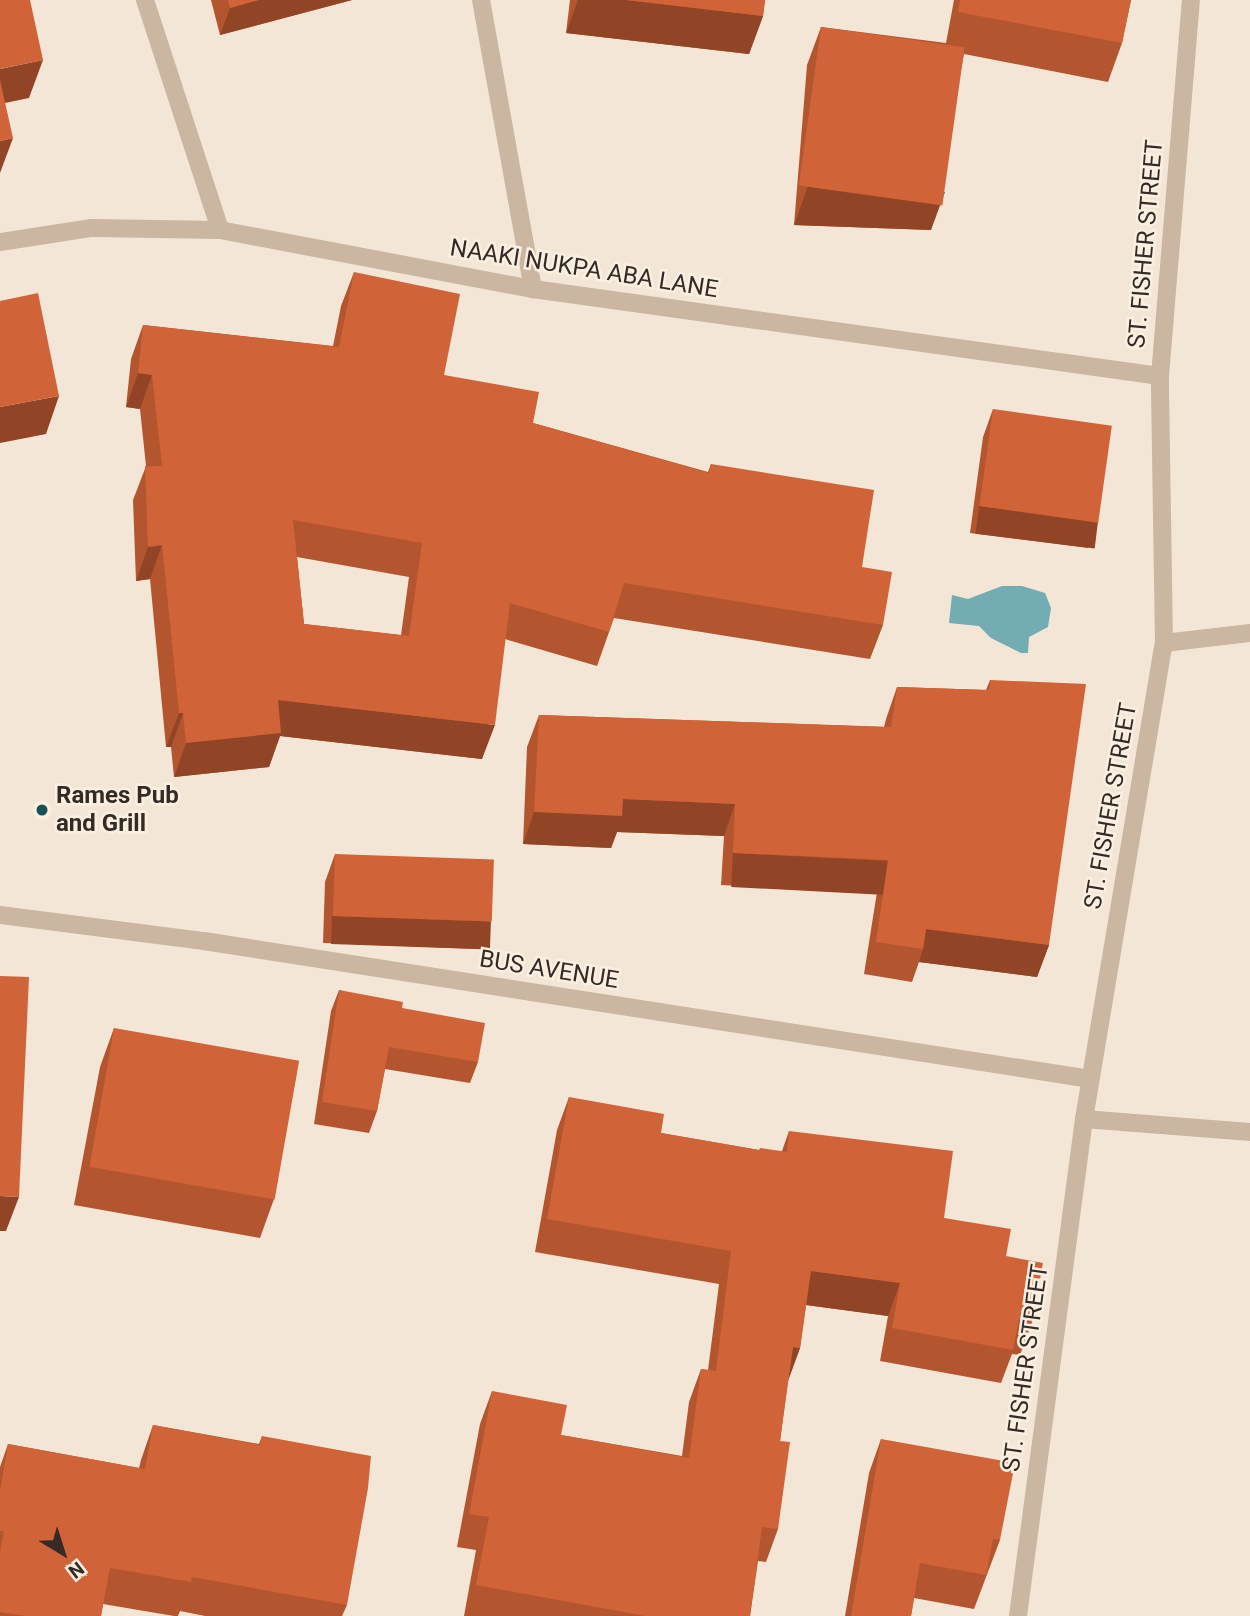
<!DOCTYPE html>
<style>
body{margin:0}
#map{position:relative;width:1250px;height:1616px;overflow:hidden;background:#f3e6d6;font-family:Roboto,sans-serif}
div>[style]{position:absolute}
.water>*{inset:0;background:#73acb2}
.service>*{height:18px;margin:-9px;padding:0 9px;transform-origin:9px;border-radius:9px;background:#cbb6a1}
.minor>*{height:18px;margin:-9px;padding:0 9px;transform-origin:9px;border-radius:9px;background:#cbb6a1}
.wall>*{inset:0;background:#b3552f}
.shaded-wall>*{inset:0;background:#924526;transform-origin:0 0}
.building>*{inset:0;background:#d06337;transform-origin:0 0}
.dots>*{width:19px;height:19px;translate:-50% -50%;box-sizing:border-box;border:4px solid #faf0e2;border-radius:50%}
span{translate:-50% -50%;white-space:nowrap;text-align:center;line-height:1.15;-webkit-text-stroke:5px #faf0e2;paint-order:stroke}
.street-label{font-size:24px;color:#352a25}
.poi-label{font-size:24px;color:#352a25;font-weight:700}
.left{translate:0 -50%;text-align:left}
.north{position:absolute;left:28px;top:1518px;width:70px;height:70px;-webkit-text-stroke:5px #faf0e2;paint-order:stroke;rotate:142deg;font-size:19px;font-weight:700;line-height:28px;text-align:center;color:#352a25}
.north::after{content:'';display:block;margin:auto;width:24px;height:32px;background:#352a25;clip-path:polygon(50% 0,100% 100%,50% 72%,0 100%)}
</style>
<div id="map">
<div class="water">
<div style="clip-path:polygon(1002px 586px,1022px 586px,1045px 593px,1051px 608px,1048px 627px,1029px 637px,1028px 653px,1021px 653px,991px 638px,979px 626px,949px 623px,952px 595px,968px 599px)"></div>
</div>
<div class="service">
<div style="left:1084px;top:1119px;width:167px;rotate:4.5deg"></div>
</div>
<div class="minor">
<div style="left:145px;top:0;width:242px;rotate:71.9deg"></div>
<div style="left:481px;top:0;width:294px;rotate:79.8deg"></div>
<div style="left:0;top:242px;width:93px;rotate:-8.7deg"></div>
<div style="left:92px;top:228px;width:128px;rotate:0.9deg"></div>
<div style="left:220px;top:230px;width:319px;rotate:10.7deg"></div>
<div style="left:533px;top:289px;width:633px;rotate:7.9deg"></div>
<div style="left:1164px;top:643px;width:87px;rotate:-6.6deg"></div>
<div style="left:0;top:915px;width:206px;rotate:7.3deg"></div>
<div style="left:204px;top:941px;width:897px;rotate:8.85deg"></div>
<div style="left:1018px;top:1616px;width:501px;rotate:-82.44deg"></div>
<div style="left:1084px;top:1119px;width:483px;rotate:-80.5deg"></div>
<div style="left:1164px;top:643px;width:267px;rotate:-90.9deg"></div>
<div style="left:1160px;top:376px;width:377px;rotate:-85.3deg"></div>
</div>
<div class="wall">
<div style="clip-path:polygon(211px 0,352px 0,220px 35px)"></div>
<div style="clip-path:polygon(570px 0,765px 0,763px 16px,749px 54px,566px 33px)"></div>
<div style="clip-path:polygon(954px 0,1131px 0,1122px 43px,1108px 82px,964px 54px,931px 230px,794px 225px,807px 65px,821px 27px,946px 43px)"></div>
<div style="clip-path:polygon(evenodd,354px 272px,444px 375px,533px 423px,708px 472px,711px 464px,862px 567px,883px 625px,870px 659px,614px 618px,597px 666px,505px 639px,482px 759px,280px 736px,269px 767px,174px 777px,171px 747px,166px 747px,150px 579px,136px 581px,133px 500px,146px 466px,140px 409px,126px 407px,131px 359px,143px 325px,333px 346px,341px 306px,354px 272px,297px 557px,409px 577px,401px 635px,304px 624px,297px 557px)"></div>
<div style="clip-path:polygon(993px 409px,1098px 521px,1088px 548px,970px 533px,983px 437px)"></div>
<div style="clip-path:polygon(990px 680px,1049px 945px,1037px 977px,919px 962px,912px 982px,864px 974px,877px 892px,721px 885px,724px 836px,617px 832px,611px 848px,523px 844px,527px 747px,539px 715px,884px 727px,886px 719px,897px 687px,986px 690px)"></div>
<div style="clip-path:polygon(335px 854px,491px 922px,481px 949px,323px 943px,325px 882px)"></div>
<div style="clip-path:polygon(339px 990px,402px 1008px,478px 1062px,470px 1083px,385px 1069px,377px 1111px,369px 1133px,314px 1124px,331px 1011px)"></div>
<div style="clip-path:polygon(114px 1028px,274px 1199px,260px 1238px,74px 1205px,100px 1067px)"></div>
<div style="clip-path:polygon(569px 1097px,661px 1133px,759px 1150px,782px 1151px,789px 1131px,944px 1218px,1006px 1256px,1032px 1322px,1020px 1355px,1012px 1354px,1001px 1383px,880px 1361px,888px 1316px,806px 1305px,800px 1348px,788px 1380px,780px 1441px,778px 1529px,766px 1562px,758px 1561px,750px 1616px,464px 1616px,476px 1550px,457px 1547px,480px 1424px,492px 1391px,561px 1435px,682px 1456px,689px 1402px,701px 1369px,708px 1370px,719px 1284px,535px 1252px,557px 1130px)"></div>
<div style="clip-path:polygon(153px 1425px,259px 1444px,262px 1436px,347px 1605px,342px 1616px,205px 1616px,180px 1611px,178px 1616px,174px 1616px,103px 1604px,101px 1616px,0 1616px,0 1467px,8px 1444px,139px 1468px,141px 1460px)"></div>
<div style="clip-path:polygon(881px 1439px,1000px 1540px,974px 1609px,914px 1598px,911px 1616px,845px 1616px,869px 1473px)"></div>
</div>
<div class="shaded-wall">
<div style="clip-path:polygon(259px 0,352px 0,220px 35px,230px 8px)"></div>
<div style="clip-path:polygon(578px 0,626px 0,763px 16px,749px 54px,566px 33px)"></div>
<div style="clip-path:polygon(43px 60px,29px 98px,0 104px,0 69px)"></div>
<div style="clip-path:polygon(13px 138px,0 173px,0 141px)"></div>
<div style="clip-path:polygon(808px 186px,945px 192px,931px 230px,794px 225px)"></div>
<div style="clip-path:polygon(138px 373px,152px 375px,140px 409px,126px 407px)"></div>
<div style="clip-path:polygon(59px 396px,46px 434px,0 443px,0 407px)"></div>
<div style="left:979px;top:506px;width:120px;height:28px;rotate:7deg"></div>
<div style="clip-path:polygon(162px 545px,150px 579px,136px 581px,148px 547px)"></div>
<div style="clip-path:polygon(278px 700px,495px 725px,482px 759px,280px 736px,269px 767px,174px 777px,186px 743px)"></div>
<div style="clip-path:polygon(179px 713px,183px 713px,171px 747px,166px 747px)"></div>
<div style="clip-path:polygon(623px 799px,735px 804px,724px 836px,617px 832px,611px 848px,523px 844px,534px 812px)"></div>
<div style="left:733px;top:853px;width:155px;height:34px;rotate:3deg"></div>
<div style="left:332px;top:916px;width:159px;height:28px;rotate:2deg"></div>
<div style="clip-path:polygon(926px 929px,1049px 945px,1037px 977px,919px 962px,923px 949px)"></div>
<div style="clip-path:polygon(0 1196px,19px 1197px,6px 1231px,0 1231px)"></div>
<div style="clip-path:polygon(811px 1271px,900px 1283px,888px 1316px,799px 1304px)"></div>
<div style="clip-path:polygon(793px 1347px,800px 1348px,788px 1381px)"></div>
</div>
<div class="building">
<div style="clip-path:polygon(0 0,30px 0,43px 60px,0 69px)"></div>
<div style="clip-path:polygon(228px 0,259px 0,230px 8px)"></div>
<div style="clip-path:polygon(626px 0,765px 0,763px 16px)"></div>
<div style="clip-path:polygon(960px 0,1131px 0,1122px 43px,958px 12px)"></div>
<div style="left:821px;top:27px;width:145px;height:160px;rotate:8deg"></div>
<div style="clip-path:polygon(0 80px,13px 138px,0 141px)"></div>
<div style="clip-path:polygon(evenodd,354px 272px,460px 294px,444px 375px,539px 392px,533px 423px,709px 473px,711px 464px,874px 490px,862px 567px,892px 572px,883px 625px,624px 583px,609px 632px,510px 603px,495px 725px,278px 700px,281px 733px,186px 743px,183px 713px,179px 713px,162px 545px,148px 547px,145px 466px,162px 466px,152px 375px,138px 373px,143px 325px,339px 347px,354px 272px,293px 520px,422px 543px,409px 636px,304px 624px,293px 520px)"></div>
<div style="clip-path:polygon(38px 293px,59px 396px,0 407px,0 301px)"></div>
<div style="left:993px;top:409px;width:120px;height:98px;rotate:8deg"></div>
<div style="clip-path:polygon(990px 680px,1086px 684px,1049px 945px,926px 929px,923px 949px,876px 942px,888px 860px,733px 853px,735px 804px,623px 799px,622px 816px,534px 812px,539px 715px,891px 727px,897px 687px,989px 690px)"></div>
<div style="left:335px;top:854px;width:159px;height:62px;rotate:2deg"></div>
<div style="clip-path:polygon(0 976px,29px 977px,19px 1197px,0 1196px)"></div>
<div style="clip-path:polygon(339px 990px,403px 1002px,402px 1008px,485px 1023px,478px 1062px,389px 1047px,377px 1111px,322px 1102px)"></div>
<div style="left:114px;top:1028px;width:188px;height:141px;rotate:10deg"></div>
<div style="clip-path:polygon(569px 1097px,664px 1114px,661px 1133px,759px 1150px,760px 1148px,787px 1152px,789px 1131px,953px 1151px,944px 1218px,1011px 1229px,1006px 1256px,1043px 1263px,1032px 1322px,1019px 1319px,1013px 1350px,892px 1328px,900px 1283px,811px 1271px,800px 1348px,793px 1347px,780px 1441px,790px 1442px,778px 1529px,762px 1527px,750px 1616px,645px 1616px,476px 1585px,489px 1517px,469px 1514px,492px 1391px,567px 1405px,561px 1435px,689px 1458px,701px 1369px,716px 1371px,731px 1251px,547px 1219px)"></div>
<div style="clip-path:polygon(153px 1425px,260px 1445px,262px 1436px,371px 1456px,368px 1488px,347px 1605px,192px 1577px,191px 1582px,110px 1568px,101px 1616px,25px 1616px,0 1612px,0 1552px,4px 1531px,0 1531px,0 1491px,8px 1444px,145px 1469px)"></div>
<div style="clip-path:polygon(881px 1439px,1015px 1463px,1000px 1540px,993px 1539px,986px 1575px,920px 1563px,911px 1616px,851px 1616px)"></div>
</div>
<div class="dots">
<div style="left:42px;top:810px;background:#175259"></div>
</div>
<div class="street-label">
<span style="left:1146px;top:244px;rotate:-85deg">ST. FISHER STREET</span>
<span style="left:584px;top:269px;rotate:9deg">NAAKI NUKPA ABA LANE</span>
<span style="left:1111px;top:806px;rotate:-80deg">ST. FISHER STREET</span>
<span style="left:549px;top:970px;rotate:9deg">BUS AVENUE</span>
<span style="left:1026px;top:1368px;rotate:-82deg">ST. FISHER STREET</span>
</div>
<div class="poi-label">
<span class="left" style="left:56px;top:810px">Rames Pub<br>and Grill</span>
</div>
<div class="north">N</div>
</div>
